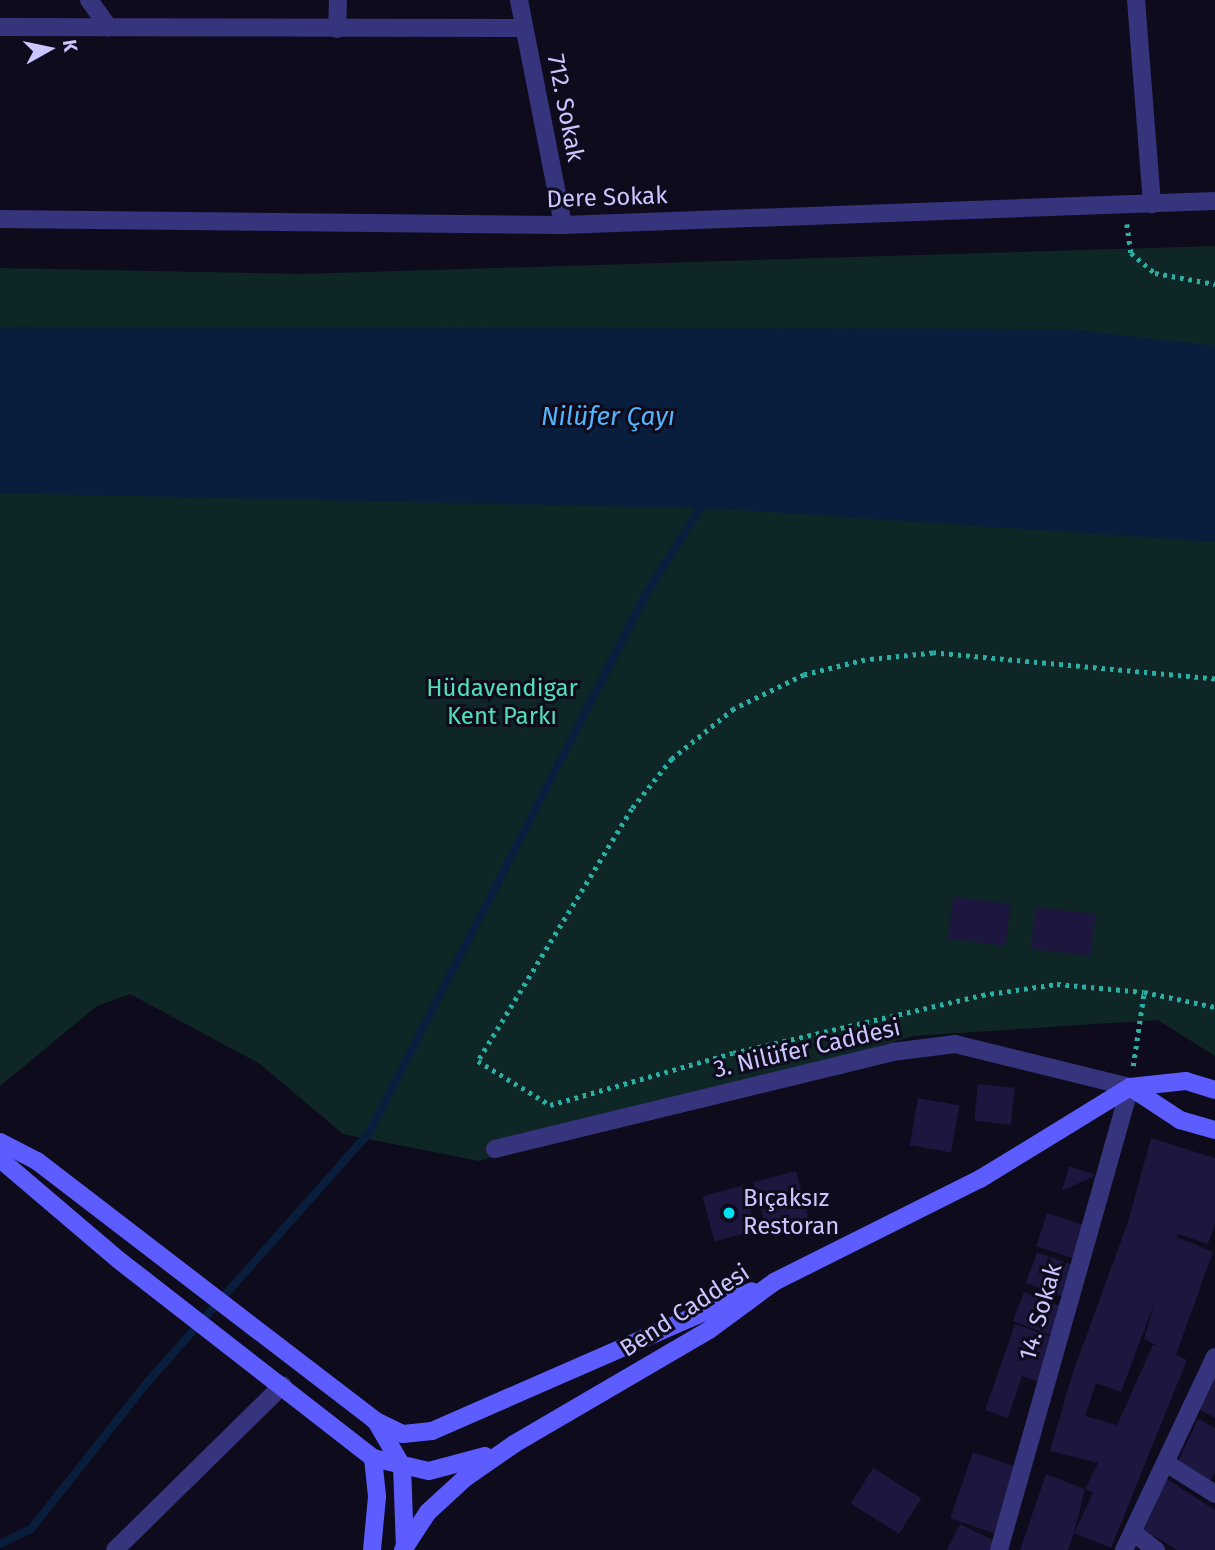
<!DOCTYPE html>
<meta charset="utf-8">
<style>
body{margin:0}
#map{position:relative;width:1215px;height:1550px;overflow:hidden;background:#0d0b1c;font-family:"Fira Sans",sans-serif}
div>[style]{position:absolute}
.green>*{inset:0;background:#0e2625}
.water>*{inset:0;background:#091e3d}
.stream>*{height:8px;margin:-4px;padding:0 4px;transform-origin:4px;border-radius:4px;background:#091e3d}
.building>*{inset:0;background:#1d163e;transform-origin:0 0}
.path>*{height:4.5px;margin-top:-2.25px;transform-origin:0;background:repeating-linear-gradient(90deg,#2aafa4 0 3.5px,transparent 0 8.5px)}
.minor>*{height:18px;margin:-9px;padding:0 9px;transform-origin:9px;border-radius:9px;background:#35347d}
.tertiary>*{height:18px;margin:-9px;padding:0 9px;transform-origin:9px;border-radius:9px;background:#35347d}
.secondary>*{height:18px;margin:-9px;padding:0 9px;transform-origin:9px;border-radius:9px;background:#5d5dff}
.dots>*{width:19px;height:19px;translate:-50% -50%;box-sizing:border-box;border:4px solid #0d0b1c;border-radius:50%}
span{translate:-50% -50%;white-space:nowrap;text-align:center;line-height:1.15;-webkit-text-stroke:6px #0d0b1c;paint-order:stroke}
.street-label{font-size:24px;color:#cbc6ff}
.park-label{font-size:24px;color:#51e0b8}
.poi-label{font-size:24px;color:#cbc6ff}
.left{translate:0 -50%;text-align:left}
.water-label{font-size:26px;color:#54b5ff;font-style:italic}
.north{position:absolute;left:14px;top:14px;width:70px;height:70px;-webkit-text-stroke:5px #0d0b1c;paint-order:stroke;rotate:81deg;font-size:19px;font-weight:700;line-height:28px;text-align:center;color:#cbc6ff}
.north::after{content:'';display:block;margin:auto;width:24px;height:32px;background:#cbc6ff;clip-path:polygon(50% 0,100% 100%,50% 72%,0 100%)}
</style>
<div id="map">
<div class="green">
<div style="clip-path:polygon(1215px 246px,1215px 1056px,1158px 1020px,914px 1036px,479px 1161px,343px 1134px,260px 1064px,130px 994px,97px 1006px,0 1086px,0 268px,300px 274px)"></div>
</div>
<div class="water">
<div style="clip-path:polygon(0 327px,1068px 329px,1215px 346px,1215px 542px,726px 509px,0 493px)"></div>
</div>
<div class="stream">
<div style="left:0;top:1544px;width:34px;rotate:-26deg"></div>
<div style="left:31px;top:1529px;width:184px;rotate:-51.6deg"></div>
<div style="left:145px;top:1385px;width:337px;rotate:-48.4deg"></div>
<div style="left:369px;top:1133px;width:608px;rotate:-62.8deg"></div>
<div style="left:647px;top:592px;width:110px;rotate:-57.6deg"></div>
</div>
<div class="building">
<div style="left:953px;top:897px;width:58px;height:42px;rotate:7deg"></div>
<div style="left:1036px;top:907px;width:60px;height:42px;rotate:7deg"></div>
<div style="left:978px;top:1084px;width:37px;height:37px;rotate:6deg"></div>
<div style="left:918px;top:1098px;width:42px;height:48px;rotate:10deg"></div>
<div style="clip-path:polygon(evenodd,1151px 1138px,1215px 1158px,1215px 1224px,1208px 1244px,1178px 1234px,1177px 1237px,1213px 1252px,1176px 1355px,1187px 1360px,1111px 1548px,1074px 1533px,1068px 1550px,1020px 1550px,1046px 1474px,1085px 1489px,1074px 1533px,1093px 1493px,1085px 1489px,1098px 1463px,1050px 1451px,1072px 1375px,1128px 1222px,1151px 1138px,1156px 1299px,1144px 1339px,1161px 1348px,1153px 1345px,1117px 1425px,1085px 1416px,1096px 1383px,1121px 1392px,1156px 1299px)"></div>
<div style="clip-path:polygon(1069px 1166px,1096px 1175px,1062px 1191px)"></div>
<div style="left:796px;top:1171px;width:48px;height:44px;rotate:75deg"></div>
<div style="left:744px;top:1185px;width:47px;height:43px;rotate:75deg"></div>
<div style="left:1047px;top:1213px;width:42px;height:35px;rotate:18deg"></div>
<div style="left:1037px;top:1252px;width:41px;height:33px;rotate:20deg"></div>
<div style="left:1024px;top:1292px;width:43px;height:31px;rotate:21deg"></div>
<div style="clip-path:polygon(1015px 1324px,1057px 1339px,1042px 1383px,1022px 1376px,1008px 1418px,985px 1410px)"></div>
<div style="clip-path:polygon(1215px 1375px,1215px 1418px,1198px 1409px)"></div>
<div style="clip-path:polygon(1198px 1419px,1215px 1428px,1215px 1472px,1210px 1481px,1178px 1461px)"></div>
<div style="left:973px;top:1452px;width:49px;height:70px;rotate:19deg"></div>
<div style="left:873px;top:1468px;width:57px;height:42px;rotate:32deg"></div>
<div style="clip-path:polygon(1167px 1479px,1215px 1510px,1215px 1550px,1177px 1550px,1144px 1530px)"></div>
<div style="clip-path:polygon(960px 1524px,999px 1543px,996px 1550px,947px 1550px)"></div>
</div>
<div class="path">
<div style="left:1127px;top:224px;width:29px;rotate:82deg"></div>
<div style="left:1131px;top:253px;width:31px;rotate:40deg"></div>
<div style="left:1155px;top:273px;width:61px;rotate:10.4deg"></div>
<div style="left:1215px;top:679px;width:283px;rotate:-174.7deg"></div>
<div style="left:933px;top:653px;width:68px;rotate:174.1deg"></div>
<div style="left:865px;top:660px;width:63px;rotate:166.2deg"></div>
<div style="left:804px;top:675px;width:78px;rotate:154.1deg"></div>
<div style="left:734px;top:709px;width:80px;rotate:141.1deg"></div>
<div style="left:672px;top:759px;width:64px;rotate:128.7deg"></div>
<div style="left:632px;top:809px;width:295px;rotate:121.4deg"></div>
<div style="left:478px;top:1061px;width:84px;rotate:31.4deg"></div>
<div style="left:550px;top:1105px;width:190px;rotate:-15.9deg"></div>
<div style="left:733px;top:1053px;width:256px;rotate:-13.1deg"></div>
<div style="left:982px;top:995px;width:76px;rotate:-8.3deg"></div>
<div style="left:1057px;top:984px;width:87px;rotate:5.3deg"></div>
<div style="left:1144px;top:992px;width:73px;rotate:11.9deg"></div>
<div style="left:785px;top:1041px;width:17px;rotate:73deg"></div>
<div style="left:1133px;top:1066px;width:75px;rotate:-81.5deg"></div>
</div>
<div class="minor">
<div style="left:89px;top:0;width:34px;rotate:54deg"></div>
<div style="left:519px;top:0;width:229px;rotate:78.9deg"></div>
<div style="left:1136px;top:0;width:205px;rotate:85.5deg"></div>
<div style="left:0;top:27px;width:524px;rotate:0.11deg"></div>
<div style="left:337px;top:29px;width:29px;rotate:-88deg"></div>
<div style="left:495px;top:1149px;width:409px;rotate:-13.7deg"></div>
<div style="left:892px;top:1052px;width:64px;rotate:-7.2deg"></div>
<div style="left:955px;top:1044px;width:180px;rotate:13.8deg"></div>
<div style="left:1130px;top:1087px;width:481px;rotate:105.8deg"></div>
<div style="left:1166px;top:1463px;width:58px;rotate:32.3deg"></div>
<div style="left:1134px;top:1533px;width:28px;rotate:38deg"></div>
<div style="left:115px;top:1550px;width:235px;rotate:-44.5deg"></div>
<div style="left:1124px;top:1550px;width:213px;rotate:-64.8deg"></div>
</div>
<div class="tertiary">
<div style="left:0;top:219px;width:563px;rotate:0.61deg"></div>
<div style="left:563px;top:225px;width:652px;rotate:-2.11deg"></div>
</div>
<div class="secondary">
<div style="left:1130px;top:1087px;width:60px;rotate:33.4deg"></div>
<div style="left:1180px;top:1120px;width:36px;rotate:16deg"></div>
<div style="left:0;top:1142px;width:42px;rotate:27.2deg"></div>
<div style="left:37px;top:1161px;width:425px;rotate:37.5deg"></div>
<div style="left:374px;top:1420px;width:32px;rotate:26deg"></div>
<div style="left:403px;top:1434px;width:29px;rotate:-6deg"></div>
<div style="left:432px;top:1431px;width:349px;rotate:-23.6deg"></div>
<div style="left:0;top:1159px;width:157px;rotate:40.4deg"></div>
<div style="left:120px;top:1261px;width:321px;rotate:37.9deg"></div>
<div style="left:373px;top:1458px;width:39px;rotate:84deg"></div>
<div style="left:377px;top:1497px;width:53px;rotate:95.4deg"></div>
<div style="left:377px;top:1423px;width:50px;rotate:59.8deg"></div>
<div style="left:402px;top:1466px;width:80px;rotate:87.9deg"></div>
<div style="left:373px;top:1458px;width:57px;rotate:13.1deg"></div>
<div style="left:429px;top:1471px;width:58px;rotate:-15deg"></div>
<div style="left:403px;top:1550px;width:45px;rotate:-56.7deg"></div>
<div style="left:428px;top:1512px;width:49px;rotate:-42.5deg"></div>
<div style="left:464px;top:1479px;width:61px;rotate:-35deg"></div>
<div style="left:514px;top:1444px;width:226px;rotate:-30.3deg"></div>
<div style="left:709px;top:1330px;width:81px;rotate:-36.4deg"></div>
<div style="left:774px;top:1282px;width:230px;rotate:-26.6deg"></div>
<div style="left:980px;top:1179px;width:176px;rotate:-31.5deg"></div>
<div style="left:1130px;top:1087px;width:56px;rotate:-6.1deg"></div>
<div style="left:1186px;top:1081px;width:30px;rotate:17deg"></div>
</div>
<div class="dots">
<div style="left:729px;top:1213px;background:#00e0f1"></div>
</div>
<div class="street-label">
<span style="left:565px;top:108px;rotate:79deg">712. Sokak</span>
<span style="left:607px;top:198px;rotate:-2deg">Dere Sokak</span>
<span style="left:807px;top:1049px;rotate:-13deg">3. Nilüfer Caddesi</span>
<span style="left:685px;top:1311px;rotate:-33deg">Bend Caddesi</span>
<span style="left:1041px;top:1312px;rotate:-74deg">14. Sokak</span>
</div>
<div class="park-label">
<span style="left:502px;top:703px">Hüdavendigar<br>Kent Parkı</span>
</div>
<div class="poi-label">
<span class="left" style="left:743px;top:1213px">Bıçaksız<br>Restoran</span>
</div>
<div class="water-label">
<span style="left:608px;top:417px">Nilüfer Çayı</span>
</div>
<div class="north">K</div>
</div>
